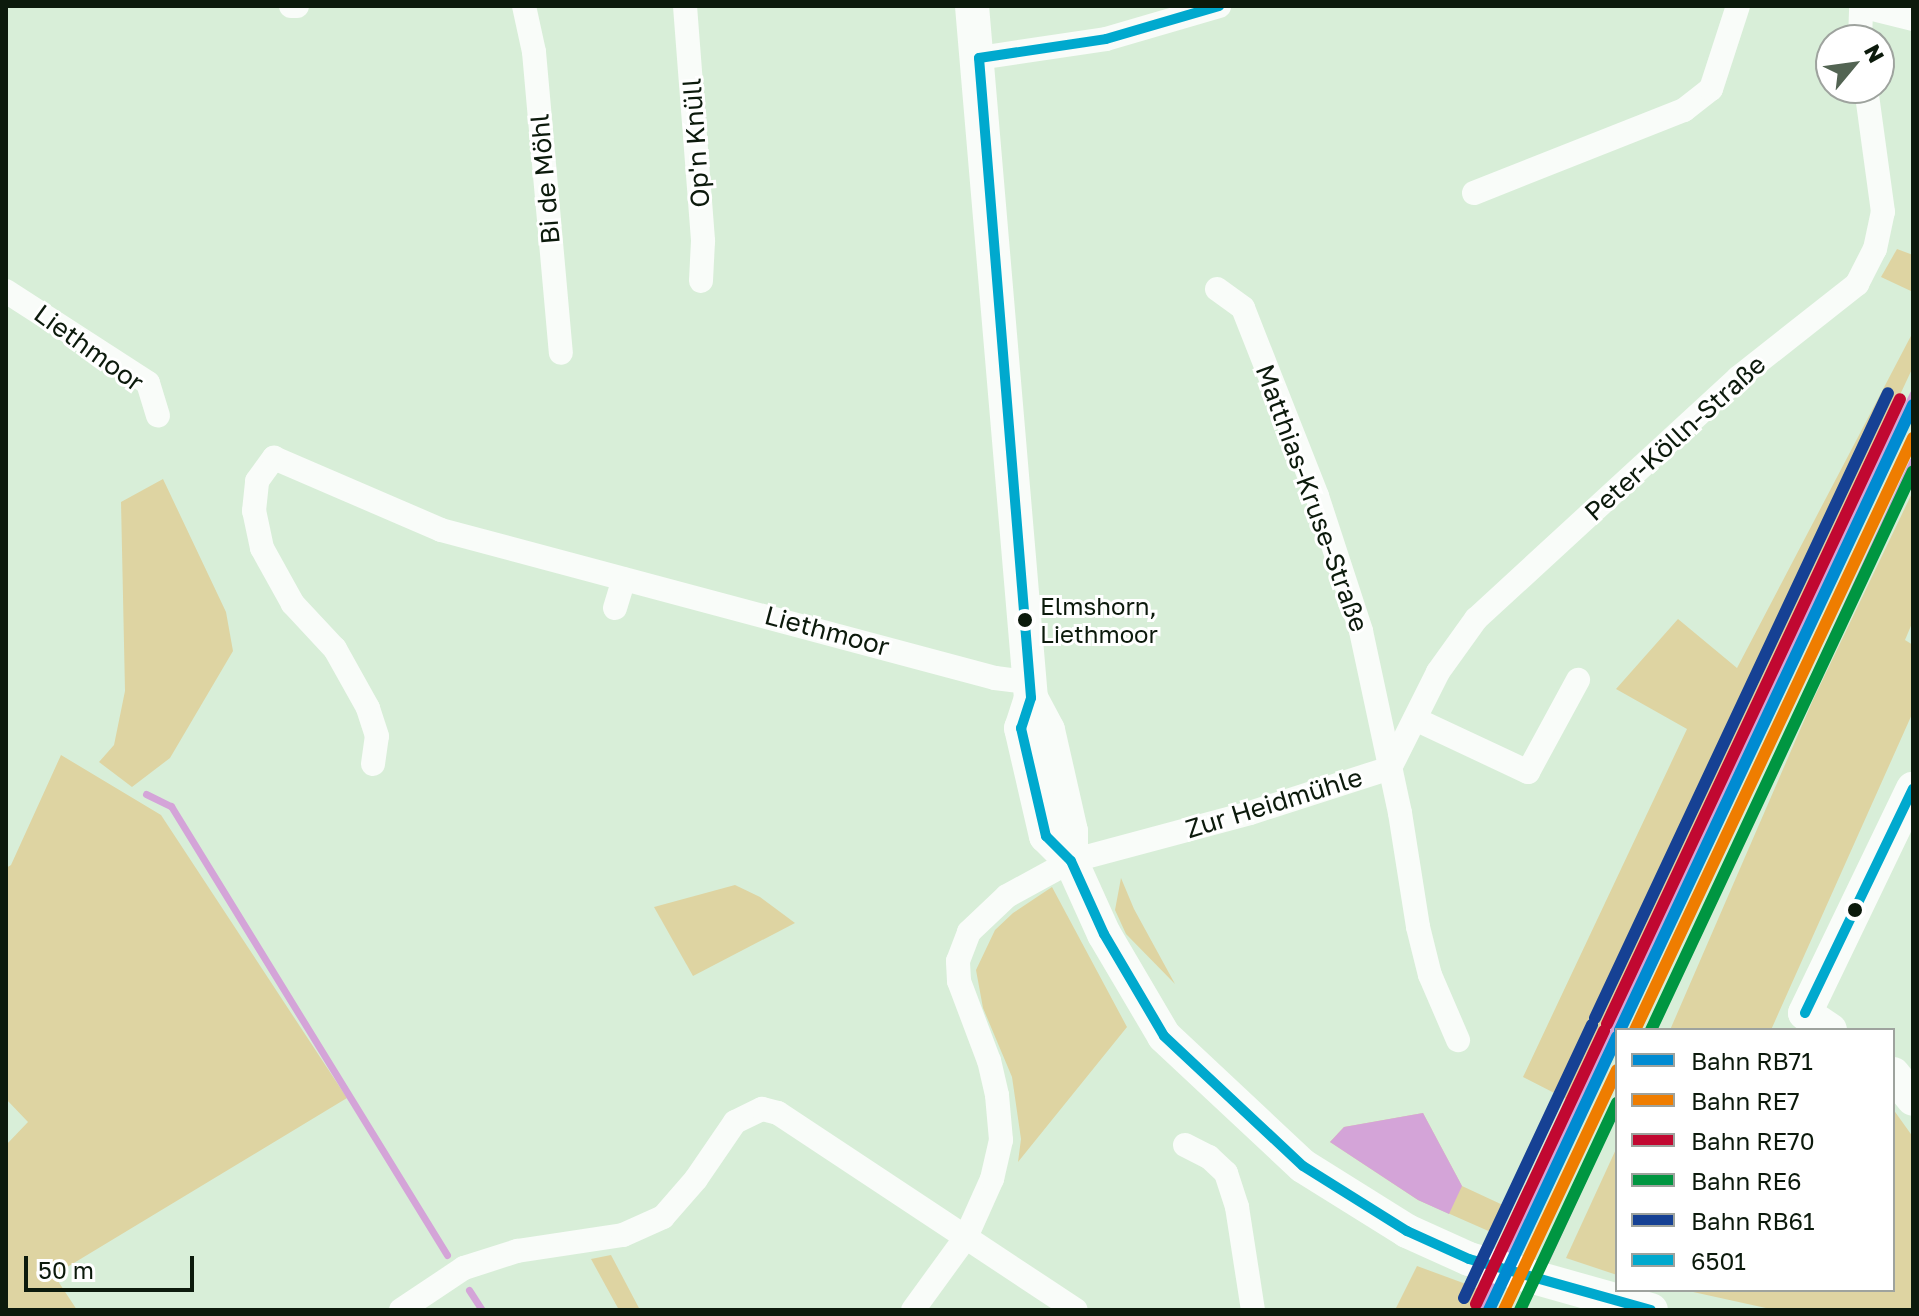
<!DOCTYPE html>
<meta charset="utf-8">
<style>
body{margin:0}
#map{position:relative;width:1919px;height:1316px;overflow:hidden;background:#d8eed8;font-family:"Golos Text",sans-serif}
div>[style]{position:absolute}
.green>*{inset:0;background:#ded4a2}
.water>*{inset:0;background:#d4a4d8}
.stream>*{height:7px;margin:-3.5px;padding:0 3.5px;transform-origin:3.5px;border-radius:3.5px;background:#d4a4d8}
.street>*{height:24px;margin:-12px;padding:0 12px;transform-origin:12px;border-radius:12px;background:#f9fcf9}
.secondary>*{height:34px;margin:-17px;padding:0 17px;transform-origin:17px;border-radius:17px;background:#f9fcf9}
.bus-1>*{height:10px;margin:-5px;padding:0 5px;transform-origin:5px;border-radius:5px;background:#00a9ce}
.rail-1>*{height:12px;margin:-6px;padding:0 6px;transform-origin:6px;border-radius:6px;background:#008bd2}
.rail-2>*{height:12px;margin:-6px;padding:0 6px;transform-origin:6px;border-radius:6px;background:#ef7d00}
.rail-3>*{height:12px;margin:-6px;padding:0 6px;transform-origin:6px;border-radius:6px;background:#c10831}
.rail-4>*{height:12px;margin:-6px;padding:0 6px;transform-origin:6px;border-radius:6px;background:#009641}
.rail-5>*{height:12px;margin:-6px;padding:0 6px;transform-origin:6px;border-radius:6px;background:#164194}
.dots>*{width:22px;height:22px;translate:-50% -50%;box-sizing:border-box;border:4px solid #fff;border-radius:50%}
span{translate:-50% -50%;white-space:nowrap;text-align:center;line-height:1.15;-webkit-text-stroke:6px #fff;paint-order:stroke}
.bus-label{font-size:24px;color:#0c1a0c}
.left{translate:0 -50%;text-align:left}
.street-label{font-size:26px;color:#0c1a0c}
.frame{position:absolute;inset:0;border:8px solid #0c1a0c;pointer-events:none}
.legend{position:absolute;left:1615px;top:1028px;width:280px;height:264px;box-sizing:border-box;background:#fff;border:2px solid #9ea39e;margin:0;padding:10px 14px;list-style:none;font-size:24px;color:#0c1a0c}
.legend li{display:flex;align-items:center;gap:16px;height:40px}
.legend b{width:40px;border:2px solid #9ea39e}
.north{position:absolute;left:1815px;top:24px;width:80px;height:80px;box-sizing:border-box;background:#fff;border:2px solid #9ea39e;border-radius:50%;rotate:61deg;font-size:22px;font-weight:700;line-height:32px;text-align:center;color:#0c1a0c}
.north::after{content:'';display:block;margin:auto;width:28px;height:36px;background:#536453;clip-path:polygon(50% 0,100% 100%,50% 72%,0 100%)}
.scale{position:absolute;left:24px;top:1256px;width:170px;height:36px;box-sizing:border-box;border:4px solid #0c1a0c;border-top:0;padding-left:10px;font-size:24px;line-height:28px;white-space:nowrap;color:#0c1a0c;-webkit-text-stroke:6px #fff;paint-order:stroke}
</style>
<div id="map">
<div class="green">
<div style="clip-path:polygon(1897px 249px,1913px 255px,1913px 292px,1881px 277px)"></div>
<div style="clip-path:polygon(1913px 332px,1913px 367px,1570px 1101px,1523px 1077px,1687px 729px,1616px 689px,1678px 619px,1737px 668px)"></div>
<div style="clip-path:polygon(163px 479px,226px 612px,233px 651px,170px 758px,132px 787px,99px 762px,114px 745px,125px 691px,121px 502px)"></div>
<div style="clip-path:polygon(1913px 491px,1913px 621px,1905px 640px,1913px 645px,1913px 712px,1771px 1030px,1670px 1030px,1813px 700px)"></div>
<div style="clip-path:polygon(61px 755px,161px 815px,347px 1098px,54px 1275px,77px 1310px,6px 1310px,6px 1145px,28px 1122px,6px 1099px,6px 868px,11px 865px)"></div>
<div style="clip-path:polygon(1121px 878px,1134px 909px,1175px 984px,1126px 934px,1115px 910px)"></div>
<div style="clip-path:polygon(735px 885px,760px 897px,795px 923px,693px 976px,654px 907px)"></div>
<div style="clip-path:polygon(1052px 887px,1127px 1027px,1018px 1162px,1021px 1139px,1012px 1077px,983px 1008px,976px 970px,995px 930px,1013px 913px)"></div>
<div style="clip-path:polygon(1893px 1109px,1913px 1137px,1913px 1310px,1775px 1310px,1684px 1290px,1893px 1290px)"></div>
<div style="clip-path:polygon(1423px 1113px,1462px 1186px,1505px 1206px,1493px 1233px,1418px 1200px,1330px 1142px,1344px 1127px)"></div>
<div style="clip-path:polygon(1617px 1147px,1617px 1275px,1566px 1258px)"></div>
<div style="clip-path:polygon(611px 1255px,640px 1310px,619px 1310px,591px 1259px)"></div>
<div style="clip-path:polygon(1417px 1266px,1485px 1291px,1476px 1310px,1395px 1310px)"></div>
</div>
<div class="water">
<div style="clip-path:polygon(1423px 1113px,1462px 1186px,1449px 1214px,1418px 1200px,1330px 1142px,1344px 1127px)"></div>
</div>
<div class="stream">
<div style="left:146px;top:794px;width:28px;rotate:26deg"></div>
<div style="left:171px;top:806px;width:527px;rotate:58.42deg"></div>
<div style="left:1651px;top:1030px;width:627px;rotate:-65.31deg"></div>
<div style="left:1505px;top:1260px;width:789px;rotate:-65.03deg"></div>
<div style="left:1838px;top:545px;width:169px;rotate:-63.7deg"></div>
<div style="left:1541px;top:1270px;width:182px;rotate:-65.3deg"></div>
<div style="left:469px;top:1290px;width:24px;rotate:57deg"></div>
<div style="left:1482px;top:1310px;width:38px;rotate:-65deg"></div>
<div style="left:1520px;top:1310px;width:25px;rotate:-61deg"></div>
</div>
<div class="street">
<div style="left:291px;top:6px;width:6px"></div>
<div style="left:524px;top:6px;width:47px;rotate:77.7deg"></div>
<div style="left:534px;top:52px;width:302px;rotate:84.9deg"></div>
<div style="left:685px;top:6px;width:236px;rotate:85.6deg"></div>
<div style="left:703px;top:241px;width:40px;rotate:92.9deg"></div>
<div style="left:1861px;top:6px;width:54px;rotate:14deg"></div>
<div style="left:1860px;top:40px;width:34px;rotate:-88deg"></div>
<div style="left:979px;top:58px;width:128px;rotate:-8.5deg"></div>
<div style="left:1106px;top:39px;width:118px;rotate:-16.3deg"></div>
<div style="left:1474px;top:193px;width:226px;rotate:-21.6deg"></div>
<div style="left:1684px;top:110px;width:34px;rotate:-38deg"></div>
<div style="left:1711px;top:89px;width:87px;rotate:-72deg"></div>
<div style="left:1217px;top:289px;width:32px;rotate:36deg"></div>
<div style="left:1243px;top:308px;width:202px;rotate:68.5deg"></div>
<div style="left:1317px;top:496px;width:142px;rotate:71.9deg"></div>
<div style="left:1361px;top:631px;width:186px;rotate:77.9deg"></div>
<div style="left:1400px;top:813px;width:115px;rotate:81deg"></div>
<div style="left:1418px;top:927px;width:49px;rotate:76deg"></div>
<div style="left:1430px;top:975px;width:71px;rotate:66.7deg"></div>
<div style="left:6px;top:291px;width:169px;rotate:32.9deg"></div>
<div style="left:148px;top:383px;width:34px;rotate:73deg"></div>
<div style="left:615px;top:608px;width:30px;rotate:-73deg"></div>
<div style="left:1415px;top:719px;width:125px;rotate:25.1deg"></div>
<div style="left:1528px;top:772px;width:105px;rotate:-61.5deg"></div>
<div style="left:373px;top:764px;width:28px;rotate:-82deg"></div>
<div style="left:377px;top:736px;width:29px;rotate:-108deg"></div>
<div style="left:368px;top:708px;width:68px;rotate:-119.2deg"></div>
<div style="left:335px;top:649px;width:62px;rotate:-133deg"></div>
<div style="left:293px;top:604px;width:64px;rotate:-119deg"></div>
<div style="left:262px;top:548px;width:38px;rotate:-102deg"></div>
<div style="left:254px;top:511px;width:30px;rotate:-84deg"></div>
<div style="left:257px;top:481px;width:29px;rotate:-54deg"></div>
<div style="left:274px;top:458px;width:182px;rotate:23.3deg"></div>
<div style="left:441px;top:530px;width:573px;rotate:14.96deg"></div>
<div style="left:995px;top:678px;width:34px;rotate:7deg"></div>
<div style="left:1390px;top:768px;width:107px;rotate:-63.4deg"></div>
<div style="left:1438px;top:672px;width:65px;rotate:-54.4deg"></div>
<div style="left:1476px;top:619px;width:356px;rotate:-42.6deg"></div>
<div style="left:1738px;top:378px;width:152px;rotate:-38.3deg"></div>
<div style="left:1857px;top:284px;width:39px;rotate:-63deg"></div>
<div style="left:1875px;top:249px;width:38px;rotate:-78deg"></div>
<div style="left:1883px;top:212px;width:125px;rotate:-97.8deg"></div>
<div style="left:1185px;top:1145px;width:27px;rotate:27deg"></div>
<div style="left:1209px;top:1157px;width:23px;rotate:43deg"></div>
<div style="left:1226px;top:1173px;width:36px;rotate:72deg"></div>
<div style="left:1237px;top:1207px;width:104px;rotate:81.2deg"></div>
<div style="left:401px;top:1310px;width:76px;rotate:-33.7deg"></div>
<div style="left:464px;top:1268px;width:56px;rotate:-17.8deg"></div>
<div style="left:517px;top:1251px;width:107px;rotate:-8.6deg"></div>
<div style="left:623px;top:1235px;width:44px;rotate:-24.2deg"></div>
<div style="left:663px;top:1217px;width:50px;rotate:-49deg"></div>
<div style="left:696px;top:1179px;width:69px;rotate:-55.6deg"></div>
<div style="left:735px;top:1122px;width:30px;rotate:-26deg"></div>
<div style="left:762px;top:1109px;width:16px;rotate:14deg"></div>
<div style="left:778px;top:1113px;width:357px;rotate:33.5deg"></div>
<div style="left:913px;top:1310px;width:90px;rotate:-54deg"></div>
<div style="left:966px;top:1237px;width:64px;rotate:-65.9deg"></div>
<div style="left:992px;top:1179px;width:40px;rotate:-77deg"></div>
<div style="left:1001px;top:1140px;width:45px;rotate:-95.1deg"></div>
<div style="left:997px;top:1095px;width:35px;rotate:-103deg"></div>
<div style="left:989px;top:1061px;width:85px;rotate:-110.6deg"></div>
<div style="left:959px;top:981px;width:20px;rotate:-93deg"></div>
<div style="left:958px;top:961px;width:31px;rotate:-69deg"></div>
<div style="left:969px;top:932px;width:52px;rotate:-43.5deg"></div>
<div style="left:1007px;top:896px;width:73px;rotate:-28.7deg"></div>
<div style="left:1071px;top:861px;width:185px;rotate:-15deg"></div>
<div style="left:1250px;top:813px;width:147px;rotate:-17.8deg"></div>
</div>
<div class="secondary">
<div style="left:972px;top:6px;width:695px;rotate:85.13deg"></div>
<div style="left:1031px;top:698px;width:36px;rotate:62deg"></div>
<div style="left:1048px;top:730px;width:104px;rotate:77.2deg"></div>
<div style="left:1071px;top:831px;width:30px;rotate:90deg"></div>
<div style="left:1031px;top:698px;width:32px;rotate:108deg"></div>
<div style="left:1021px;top:728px;width:111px;rotate:77deg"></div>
<div style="left:1046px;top:836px;width:35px;rotate:45deg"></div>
<div style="left:1071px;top:861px;width:80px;rotate:65.7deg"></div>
<div style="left:1104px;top:934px;width:118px;rotate:59.5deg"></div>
<div style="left:1164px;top:1036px;width:190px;rotate:43.1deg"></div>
<div style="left:1303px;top:1166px;width:123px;rotate:32deg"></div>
<div style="left:1407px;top:1231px;width:68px;rotate:24.3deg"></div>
<div style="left:1469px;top:1259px;width:189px;rotate:15.7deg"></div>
<div style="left:1830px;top:1030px;width:30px;rotate:-146deg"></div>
<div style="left:1805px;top:1013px;width:249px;rotate:-64.3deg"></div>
<div style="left:1893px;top:1074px;width:32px;rotate:51deg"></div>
</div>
<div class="bus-1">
<div style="left:979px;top:58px;width:642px;rotate:85.35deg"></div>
<div style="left:1031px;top:698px;width:32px;rotate:108deg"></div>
<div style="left:1021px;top:728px;width:111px;rotate:77deg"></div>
<div style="left:1046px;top:836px;width:35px;rotate:45deg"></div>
<div style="left:1071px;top:861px;width:80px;rotate:65.7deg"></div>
<div style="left:1104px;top:934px;width:118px;rotate:59.5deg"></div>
<div style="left:1164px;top:1036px;width:190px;rotate:43.1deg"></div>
<div style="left:1303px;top:1166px;width:123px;rotate:32deg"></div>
<div style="left:1407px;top:1231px;width:68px;rotate:24.3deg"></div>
<div style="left:1469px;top:1259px;width:189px;rotate:15.7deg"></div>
<div style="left:979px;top:58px;width:128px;rotate:-8.5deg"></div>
<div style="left:1106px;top:39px;width:118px;rotate:-16.3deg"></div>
<div style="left:1805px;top:1013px;width:249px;rotate:-64.3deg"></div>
</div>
<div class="rail-1">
<div style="left:1620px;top:1030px;width:690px;rotate:-64.88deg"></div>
<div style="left:1489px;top:1310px;width:302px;rotate:-64.9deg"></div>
</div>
<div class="rail-2">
<div style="left:1635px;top:1030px;width:654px;rotate:-64.85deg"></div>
<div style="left:1504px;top:1310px;width:265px;rotate:-64.8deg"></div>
</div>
<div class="rail-3">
<div style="left:1607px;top:1024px;width:690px;rotate:-64.88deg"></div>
<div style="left:1476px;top:1304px;width:302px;rotate:-64.9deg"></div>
</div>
<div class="rail-4">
<div style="left:1651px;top:1030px;width:617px;rotate:-64.89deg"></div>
<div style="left:1520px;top:1310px;width:229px;rotate:-64.9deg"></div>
</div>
<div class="rail-5">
<div style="left:1595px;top:1018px;width:690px;rotate:-64.88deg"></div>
<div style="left:1464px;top:1298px;width:302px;rotate:-64.9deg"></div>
</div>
<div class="dots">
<div style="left:1025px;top:620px;background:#0c1a0c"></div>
<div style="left:1855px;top:910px;background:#0c1a0c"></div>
</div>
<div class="bus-label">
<span class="left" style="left:1040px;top:620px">Elmshorn,<br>Liethmoor</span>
</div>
<div class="street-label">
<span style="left:696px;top:143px;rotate:-94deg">Op'n Knüll</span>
<span style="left:545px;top:179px;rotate:-95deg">Bi de Möhl</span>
<span style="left:89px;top:348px;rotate:36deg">Liethmoor</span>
<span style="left:1675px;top:438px;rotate:-42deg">Peter-Kölln-Straße</span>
<span style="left:1312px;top:498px;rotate:70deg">Matthias-Kruse-Straße</span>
<span style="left:827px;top:631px;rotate:15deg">Liethmoor</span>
<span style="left:1274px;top:803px;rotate:-17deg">Zur Heidmühle</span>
</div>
<div class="frame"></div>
<ul class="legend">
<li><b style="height:10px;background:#008bd2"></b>Bahn RB71</li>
<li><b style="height:10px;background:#ef7d00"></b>Bahn RE7</li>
<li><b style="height:10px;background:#c10831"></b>Bahn RE70</li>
<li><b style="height:10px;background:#009641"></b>Bahn RE6</li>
<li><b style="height:10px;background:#164194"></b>Bahn RB61</li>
<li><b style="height:10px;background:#00a9ce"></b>6501</li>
</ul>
<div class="north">N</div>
<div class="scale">50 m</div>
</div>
